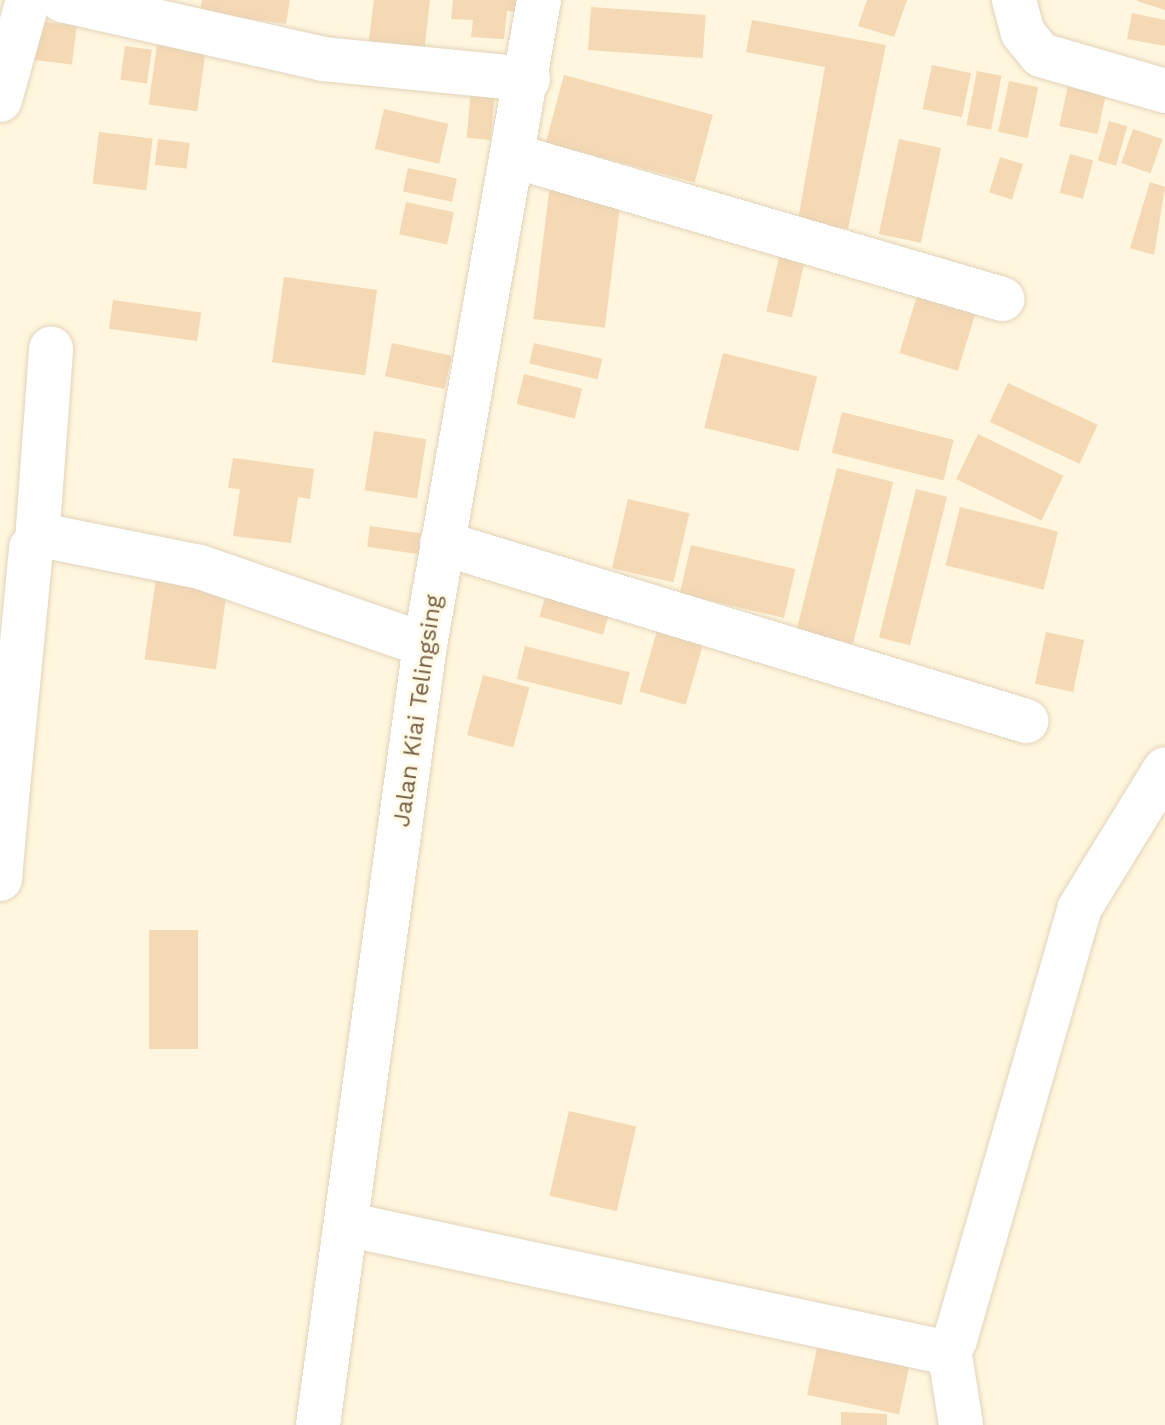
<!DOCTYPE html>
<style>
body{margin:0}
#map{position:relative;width:1165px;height:1425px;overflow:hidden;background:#fef6de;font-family:"Work Sans",sans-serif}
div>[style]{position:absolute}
.building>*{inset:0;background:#f5d8b4;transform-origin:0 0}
.roads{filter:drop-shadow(0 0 2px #e2d3ba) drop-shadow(0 0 2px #e2d3ba)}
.minor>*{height:44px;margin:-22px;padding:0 22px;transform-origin:22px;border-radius:22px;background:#fff}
span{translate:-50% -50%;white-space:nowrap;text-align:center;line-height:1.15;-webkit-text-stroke:6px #fff9e6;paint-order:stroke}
.street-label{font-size:24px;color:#755e45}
</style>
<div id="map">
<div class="building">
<div style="clip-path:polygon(202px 0,290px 0,286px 24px,200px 12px)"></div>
<div style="clip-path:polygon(374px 0,430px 0,424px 53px,368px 46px)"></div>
<div style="clip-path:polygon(453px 0,523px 0,522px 12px,507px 11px,504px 39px,471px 37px,473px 20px,451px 19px)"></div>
<div style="clip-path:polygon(867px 0,907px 0,894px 37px,858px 26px)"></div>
<div style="clip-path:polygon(1137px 0,1165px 0,1165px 10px,1137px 1px)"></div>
<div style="left:591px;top:7px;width:115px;height:43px;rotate:4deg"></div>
<div style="clip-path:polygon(1132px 13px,1165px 20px,1165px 46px,1127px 39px)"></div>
<div style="clip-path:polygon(752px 20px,886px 45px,848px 229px,798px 220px,825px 67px,746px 52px)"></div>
<div style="left:37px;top:21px;width:40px;height:39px;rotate:7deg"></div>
<div style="left:157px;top:45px;width:49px;height:60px;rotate:8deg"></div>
<div style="left:125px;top:46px;width:27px;height:34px;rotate:8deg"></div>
<div style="left:932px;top:65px;width:40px;height:45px;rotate:12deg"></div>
<div style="left:977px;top:71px;width:25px;height:55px;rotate:11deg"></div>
<div style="left:564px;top:75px;width:154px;height:70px;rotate:15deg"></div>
<div style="left:1070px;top:76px;width:39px;height:51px;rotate:12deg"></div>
<div style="left:1009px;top:81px;width:30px;height:52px;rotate:12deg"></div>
<div style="left:471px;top:89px;width:24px;height:49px;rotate:5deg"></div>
<div style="left:384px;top:109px;width:66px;height:41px;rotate:13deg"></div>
<div style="left:1109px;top:121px;width:19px;height:41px;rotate:16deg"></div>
<div style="left:1133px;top:129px;width:31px;height:36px;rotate:19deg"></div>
<div style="left:99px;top:132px;width:54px;height:52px;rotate:7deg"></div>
<div style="left:158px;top:139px;width:32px;height:26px;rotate:7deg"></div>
<div style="left:899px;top:139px;width:43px;height:97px;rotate:12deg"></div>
<div style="left:1070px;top:154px;width:24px;height:40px;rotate:15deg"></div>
<div style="left:1000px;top:157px;width:24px;height:37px;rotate:17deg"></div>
<div style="left:408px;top:168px;width:50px;height:24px;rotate:12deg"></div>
<div style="clip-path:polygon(1150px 182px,1165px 187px,1154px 255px,1130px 248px)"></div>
<div style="left:550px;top:184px;width:72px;height:136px;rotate:7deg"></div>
<div style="left:406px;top:202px;width:49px;height:33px;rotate:12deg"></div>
<div style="left:780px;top:253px;width:26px;height:60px;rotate:13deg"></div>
<div style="left:284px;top:277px;width:94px;height:86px;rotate:8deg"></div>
<div style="left:920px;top:286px;width:61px;height:70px;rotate:17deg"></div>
<div style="left:113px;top:300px;width:89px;height:29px;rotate:8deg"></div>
<div style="left:392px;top:343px;width:61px;height:34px;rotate:12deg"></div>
<div style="left:534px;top:343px;width:70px;height:21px;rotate:13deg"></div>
<div style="left:723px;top:353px;width:97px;height:77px;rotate:14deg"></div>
<div style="left:524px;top:374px;width:60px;height:31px;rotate:14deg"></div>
<div style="left:1008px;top:383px;width:99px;height:43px;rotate:25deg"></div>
<div style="left:842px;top:412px;width:115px;height:42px;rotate:14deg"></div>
<div style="left:374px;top:431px;width:53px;height:60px;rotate:9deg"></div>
<div style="left:978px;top:434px;width:95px;height:50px;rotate:26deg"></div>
<div style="clip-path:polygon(233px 458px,314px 469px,310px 499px,298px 497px,291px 543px,233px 536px,240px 489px,228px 488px)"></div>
<div style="left:837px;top:468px;width:58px;height:167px;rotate:14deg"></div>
<div style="left:916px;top:489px;width:32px;height:153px;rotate:14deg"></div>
<div style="left:628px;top:499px;width:63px;height:71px;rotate:13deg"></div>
<div style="left:960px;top:507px;width:101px;height:60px;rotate:14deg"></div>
<div style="left:370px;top:526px;width:53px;height:21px;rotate:8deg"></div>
<div style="left:691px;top:545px;width:107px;height:50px;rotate:13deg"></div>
<div style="left:157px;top:571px;width:72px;height:89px;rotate:8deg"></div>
<div style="left:550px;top:580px;width:66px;height:38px;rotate:16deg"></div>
<div style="left:658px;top:627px;width:48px;height:67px;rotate:16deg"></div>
<div style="left:1046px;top:632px;width:39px;height:53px;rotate:12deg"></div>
<div style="left:525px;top:646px;width:108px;height:34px;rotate:14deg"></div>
<div style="left:483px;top:675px;width:48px;height:62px;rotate:15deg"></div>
<div style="left:149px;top:930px;width:49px;height:119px"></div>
<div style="left:569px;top:1111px;width:69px;height:87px;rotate:13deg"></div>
<div style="left:820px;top:1334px;width:94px;height:62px;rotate:12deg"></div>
<div style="clip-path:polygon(841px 1412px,887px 1414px,887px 1425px,841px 1425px)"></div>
</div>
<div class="roads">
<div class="minor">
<div style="left:62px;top:0;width:268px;rotate:12.7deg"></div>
<div style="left:323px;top:59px;width:206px;rotate:5.6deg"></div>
<div style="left:1014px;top:0;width:34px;rotate:75deg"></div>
<div style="left:1023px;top:33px;width:28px;rotate:51deg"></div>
<div style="left:1041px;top:55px;width:129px;rotate:16.2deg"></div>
<div style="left:0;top:100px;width:104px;rotate:-74.4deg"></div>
<div style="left:514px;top:156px;width:509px;rotate:16.33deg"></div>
<div style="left:37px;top:541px;width:193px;rotate:-85.8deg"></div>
<div style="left:442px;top:543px;width:611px;rotate:16.95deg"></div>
<div style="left:0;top:787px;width:8px;rotate:7deg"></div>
<div style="left:8px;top:788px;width:241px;rotate:-84.5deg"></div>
<div style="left:31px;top:548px;width:18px;rotate:-41deg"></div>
<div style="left:45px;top:536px;width:158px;rotate:11.3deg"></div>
<div style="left:200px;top:567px;width:238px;rotate:19.1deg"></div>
<div style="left:0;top:879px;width:91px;rotate:-85deg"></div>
<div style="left:350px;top:1225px;width:607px;rotate:12.07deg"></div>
<div style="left:944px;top:1352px;width:16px;rotate:-47deg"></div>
<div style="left:955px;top:1340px;width:448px;rotate:-73.9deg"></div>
<div style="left:1079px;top:909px;width:164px;rotate:-58.4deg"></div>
<div style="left:949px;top:1349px;width:77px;rotate:81deg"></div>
<div style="left:318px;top:1425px;width:787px;rotate:-82.19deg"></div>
<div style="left:425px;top:645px;width:655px;rotate:-79.98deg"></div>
</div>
</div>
<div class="street-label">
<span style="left:418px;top:711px;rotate:-82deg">Jalan Kiai Telingsing</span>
</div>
</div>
